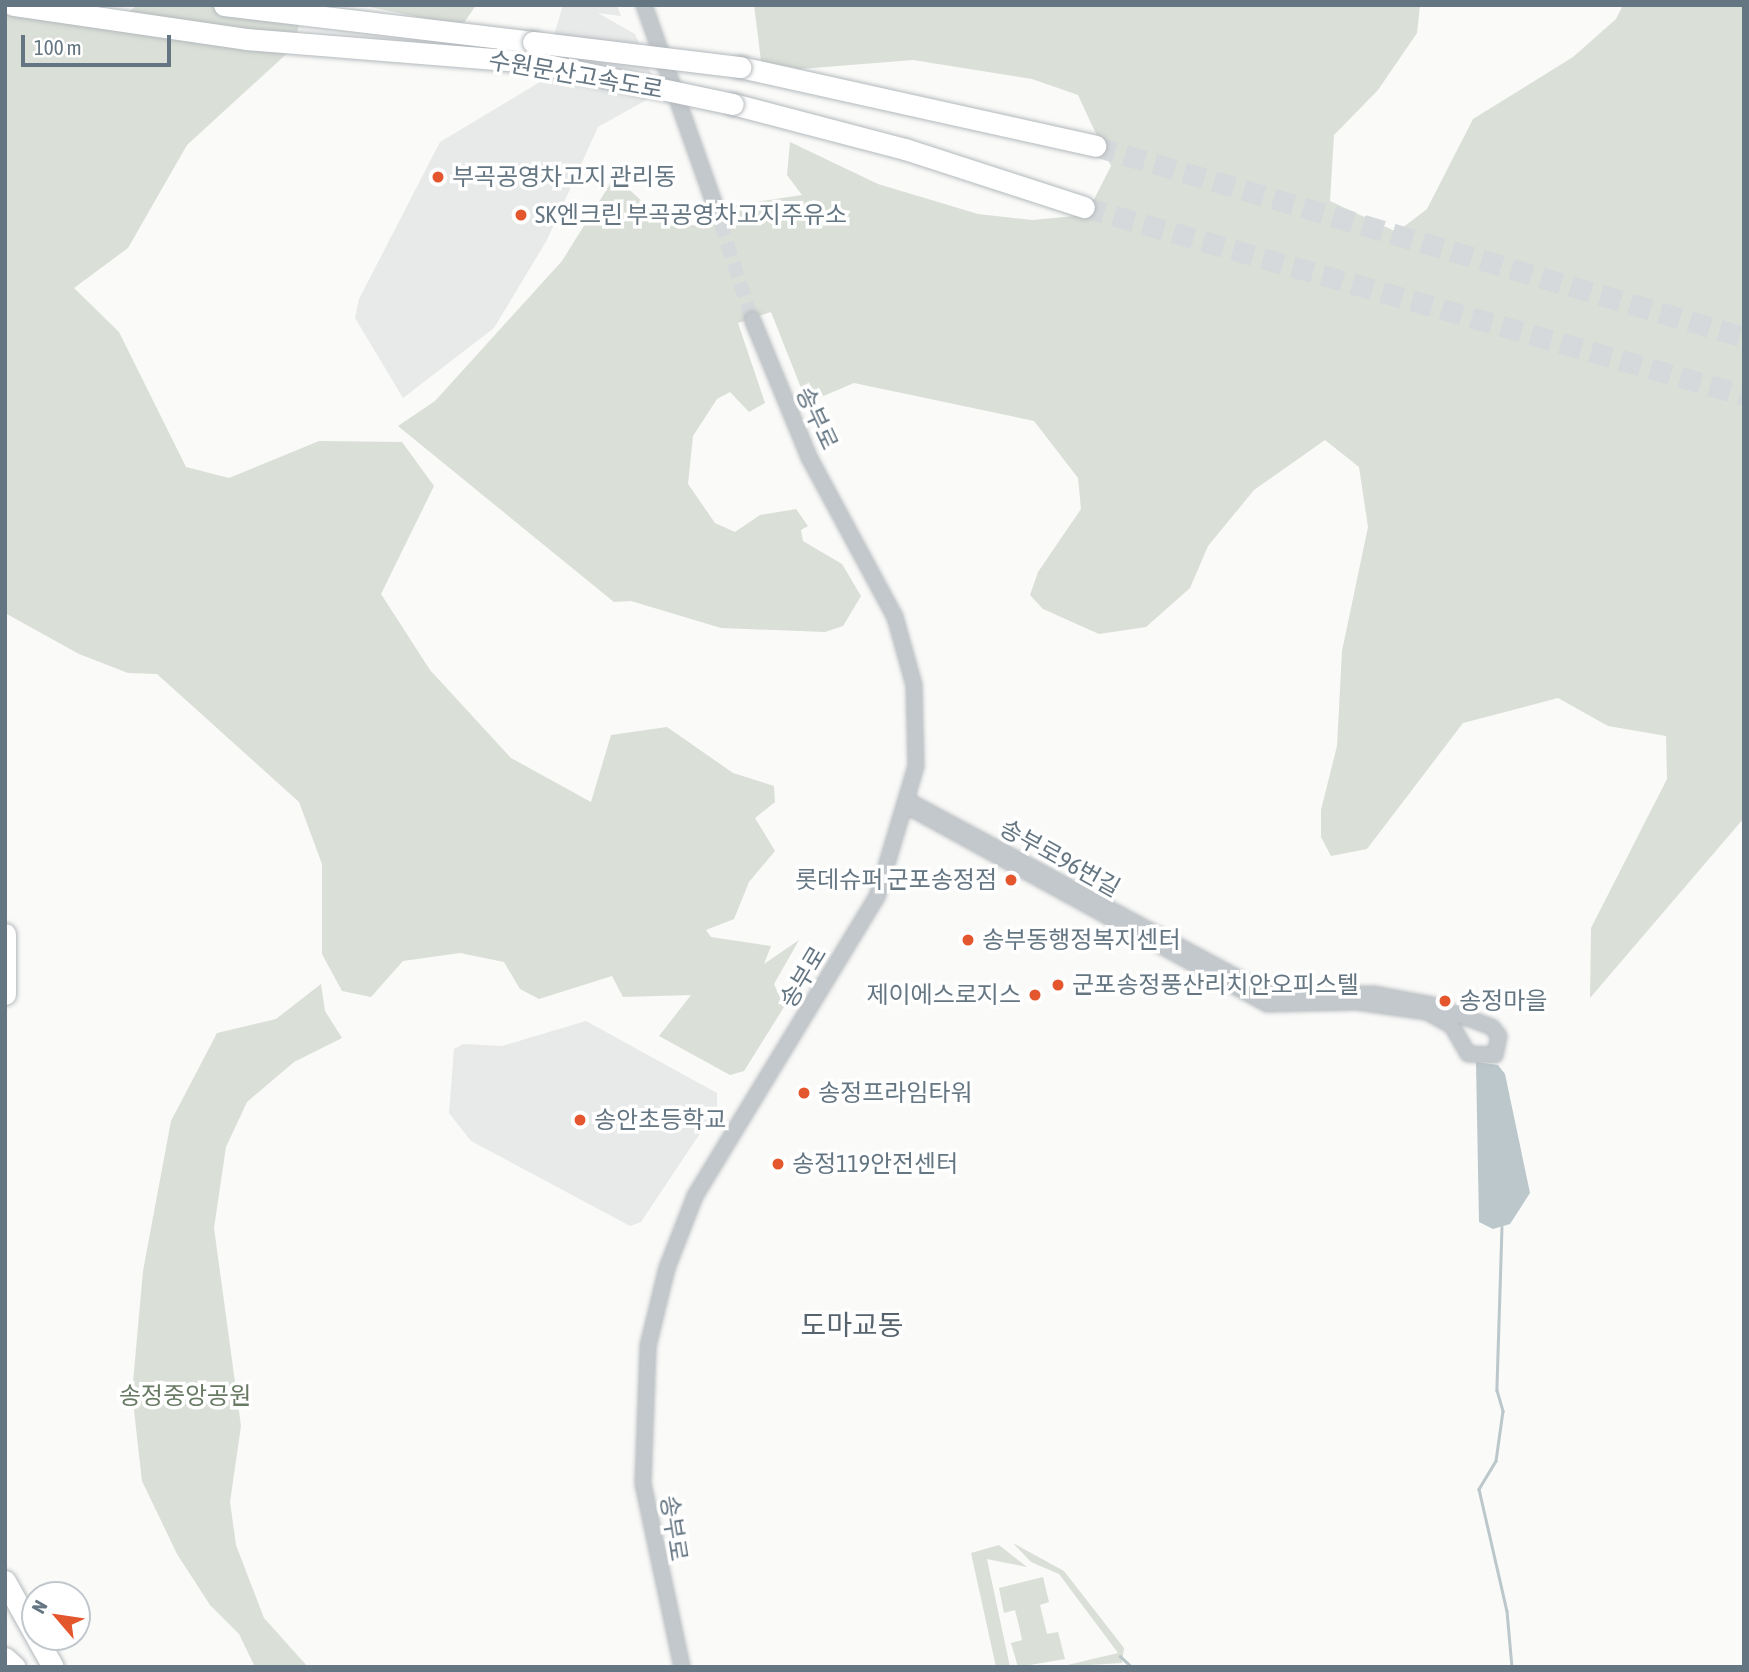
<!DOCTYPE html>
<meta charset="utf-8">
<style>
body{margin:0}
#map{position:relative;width:1749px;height:1672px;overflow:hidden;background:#fafaf8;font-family:"Asap Condensed","Noto Sans KR",sans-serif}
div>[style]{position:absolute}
.built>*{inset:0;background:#e8e9e9}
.green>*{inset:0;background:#dadfd7}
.water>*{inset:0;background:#bbc7cb}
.stream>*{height:2.5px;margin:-1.25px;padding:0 1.25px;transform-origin:1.25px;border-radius:1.25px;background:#bbc7cb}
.minor-tunnel>*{height:14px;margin-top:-7px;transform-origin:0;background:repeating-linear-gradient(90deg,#d5d9db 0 14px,transparent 0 21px)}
.highway-tunnel>*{height:21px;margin-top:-10.5px;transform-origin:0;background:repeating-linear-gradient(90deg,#d5d9db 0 21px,transparent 0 31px)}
.roads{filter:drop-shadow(0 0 2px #b4b9bd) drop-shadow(0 0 2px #b4b9bd)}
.minor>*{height:14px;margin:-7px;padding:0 7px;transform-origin:7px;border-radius:7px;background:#c3c8cc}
.highway>*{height:21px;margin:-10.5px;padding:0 10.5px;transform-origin:10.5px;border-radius:10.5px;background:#fff}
.bridges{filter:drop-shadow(0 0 2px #b4b9bd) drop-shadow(0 0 2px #b4b9bd)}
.highway-bridge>*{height:21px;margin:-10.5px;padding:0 10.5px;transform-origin:10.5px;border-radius:10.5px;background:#fff}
.dots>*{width:19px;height:19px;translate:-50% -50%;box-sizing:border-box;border:4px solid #fff;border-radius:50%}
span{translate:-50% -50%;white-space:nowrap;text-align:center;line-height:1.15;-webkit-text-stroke:7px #fff;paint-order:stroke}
.street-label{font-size:24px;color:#657683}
.poi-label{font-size:24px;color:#657683}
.left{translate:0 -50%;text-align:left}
.right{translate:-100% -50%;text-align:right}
.park-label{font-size:24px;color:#687a64}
.quarter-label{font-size:28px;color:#57646e}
.frame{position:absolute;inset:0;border:7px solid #657683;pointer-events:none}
.north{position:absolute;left:21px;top:1581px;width:70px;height:70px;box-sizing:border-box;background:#fff;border:2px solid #c1c8cd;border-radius:50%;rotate:299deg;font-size:19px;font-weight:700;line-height:28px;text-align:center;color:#657683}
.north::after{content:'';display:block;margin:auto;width:24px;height:32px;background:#e4572e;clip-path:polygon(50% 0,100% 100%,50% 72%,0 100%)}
.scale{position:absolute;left:21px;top:35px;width:150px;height:32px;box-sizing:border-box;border:4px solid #657683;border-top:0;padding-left:9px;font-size:21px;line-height:24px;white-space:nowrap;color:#657683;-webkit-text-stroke:5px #fff;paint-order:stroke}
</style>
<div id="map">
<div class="built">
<div style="clip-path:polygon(563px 5px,617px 5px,621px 16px,598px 13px,635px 34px,659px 93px,598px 127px,547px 240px,494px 328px,403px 398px,355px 318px,359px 299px,440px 142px,540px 82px)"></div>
<div style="clip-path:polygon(586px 1021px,717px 1093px,717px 1108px,641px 1222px,630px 1226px,471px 1141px,449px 1113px,454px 1049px,463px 1044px,502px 1046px)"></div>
</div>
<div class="green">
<div style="clip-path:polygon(5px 5px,94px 5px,127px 14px,137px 5px,303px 5px,294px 47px,187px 145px,128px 248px,74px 288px,119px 332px,186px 467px,229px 478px,319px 441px,402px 442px,434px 486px,381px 594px,430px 670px,511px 758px,591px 802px,611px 735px,667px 727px,733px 773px,774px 786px,775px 802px,755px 818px,775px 851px,749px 882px,734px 919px,706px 930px,711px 937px,771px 946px,764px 964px,799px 940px,774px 984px,784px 1007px,744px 1071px,730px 1075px,659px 1036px,691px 995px,623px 997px,612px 976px,539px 999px,520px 989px,504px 962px,460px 953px,403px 961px,371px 997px,342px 991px,322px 954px,322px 864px,299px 802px,157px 674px,128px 673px,79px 654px,5px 613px)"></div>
<div style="clip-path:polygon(360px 5px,476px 5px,462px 26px)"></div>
<div style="clip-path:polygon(754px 5px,1420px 5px,1417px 33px,1378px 90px,1334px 135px,1330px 201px,1397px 232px,1427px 209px,1473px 119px,1573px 57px,1616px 19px,1623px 5px,1744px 5px,1744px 818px,1590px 998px,1591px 928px,1667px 779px,1666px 736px,1608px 726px,1558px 698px,1463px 723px,1367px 849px,1331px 856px,1321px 837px,1321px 810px,1337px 746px,1342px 651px,1368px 527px,1359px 467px,1325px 440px,1254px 490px,1208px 546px,1190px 588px,1146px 627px,1099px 634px,1043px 609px,1030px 595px,1038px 572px,1081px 509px,1078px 478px,1034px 421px,854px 383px,807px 403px,771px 312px,738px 323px,765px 403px,749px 412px,730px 392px,717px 399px,693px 436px,688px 484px,715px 523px,735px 532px,760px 515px,796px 509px,808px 526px,801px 530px,803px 541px,842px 564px,861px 596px,843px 626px,825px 632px,721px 628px,631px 601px,614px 602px,398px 426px,435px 401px,562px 261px,615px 176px,668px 226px,698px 225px,736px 205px,802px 195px,787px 175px,790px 142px,878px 184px,978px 214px,1032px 220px,1086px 215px,1111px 166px,1078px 95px,1032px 79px,913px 60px,800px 69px,761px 61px)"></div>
<div style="clip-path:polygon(321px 984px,325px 1011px,342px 1038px,294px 1062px,247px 1102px,226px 1147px,214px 1228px,241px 1426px,230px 1502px,236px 1545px,264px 1618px,308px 1667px,255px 1667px,239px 1634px,210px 1605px,177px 1554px,142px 1481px,132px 1393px,143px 1271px,171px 1121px,217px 1033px,276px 1019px)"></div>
<div style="clip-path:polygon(1013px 1543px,1064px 1571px,1124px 1648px,1122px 1663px,1059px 1667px,1118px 1653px,1059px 1574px,1031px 1562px)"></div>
<div style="clip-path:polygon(999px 1545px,1027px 1567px,987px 1559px,1010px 1667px,996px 1667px,971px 1553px)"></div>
<div style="clip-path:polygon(1043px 1577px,1049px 1602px,1040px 1605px,1047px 1634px,1058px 1632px,1065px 1659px,1018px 1667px,1011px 1643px,1022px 1640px,1019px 1626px,1015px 1610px,1004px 1613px,999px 1588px)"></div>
</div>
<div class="water">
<div style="clip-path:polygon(1476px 1062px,1498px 1065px,1505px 1074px,1530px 1193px,1510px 1224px,1493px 1229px,1479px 1222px)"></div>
</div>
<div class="stream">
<div style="left:1502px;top:1227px;width:163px;rotate:91.8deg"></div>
<div style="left:1497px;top:1390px;width:22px;rotate:74deg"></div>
<div style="left:1503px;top:1411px;width:50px;rotate:98deg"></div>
<div style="left:1496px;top:1461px;width:33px;rotate:121deg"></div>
<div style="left:1479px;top:1489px;width:125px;rotate:77.1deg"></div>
<div style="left:1507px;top:1611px;width:56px;rotate:84.9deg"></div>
<div style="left:1120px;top:1656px;width:16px;rotate:43deg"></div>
</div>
<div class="minor-tunnel">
<div style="left:714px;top:203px;width:122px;rotate:71.9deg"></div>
</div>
<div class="highway-tunnel">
<div style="left:1095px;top:146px;width:677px;rotate:16.4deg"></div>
<div style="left:1084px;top:207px;width:686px;rotate:15.9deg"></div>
</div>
<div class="roads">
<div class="minor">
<div style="left:644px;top:5px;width:210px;rotate:70.5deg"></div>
<div style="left:907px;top:806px;width:411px;rotate:28.8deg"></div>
<div style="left:1267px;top:1004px;width:90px;rotate:-1.3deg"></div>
<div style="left:1357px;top:1002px;width:71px;rotate:8.1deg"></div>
<div style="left:1427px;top:1012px;width:29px;rotate:29deg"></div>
<div style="left:1452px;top:1026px;width:32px;rotate:60deg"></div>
<div style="left:1468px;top:1054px;width:27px;rotate:2deg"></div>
<div style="left:1495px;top:1055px;width:19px;rotate:-78deg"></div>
<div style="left:1499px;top:1036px;width:11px;rotate:-128deg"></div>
<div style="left:1492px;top:1027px;width:64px;rotate:-159.9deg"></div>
<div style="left:1432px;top:1005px;width:60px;rotate:-169.4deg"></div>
<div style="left:1373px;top:994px;width:103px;rotate:179.4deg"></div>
<div style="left:1270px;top:995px;width:411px;rotate:-151.8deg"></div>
<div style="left:682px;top:1667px;width:188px;rotate:-102deg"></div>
<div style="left:643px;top:1483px;width:137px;rotate:-87.9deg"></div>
<div style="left:648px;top:1346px;width:80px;rotate:-76.3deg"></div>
<div style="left:667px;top:1268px;width:77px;rotate:-68.7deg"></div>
<div style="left:695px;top:1196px;width:350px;rotate:-58.7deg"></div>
<div style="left:877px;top:897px;width:137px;rotate:-73.4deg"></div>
<div style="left:916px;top:766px;width:81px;rotate:-91.4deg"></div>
<div style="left:914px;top:685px;width:71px;rotate:-105.6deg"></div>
<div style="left:895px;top:617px;width:182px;rotate:-118.3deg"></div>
<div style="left:809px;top:457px;width:149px;rotate:-112.4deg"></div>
</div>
<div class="highway">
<div style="left:13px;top:5px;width:235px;rotate:8.3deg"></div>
<div style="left:246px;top:39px;width:288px;rotate:4.6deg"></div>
<div style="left:224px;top:5px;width:311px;rotate:6.8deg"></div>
<div style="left:740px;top:67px;width:364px;rotate:12.5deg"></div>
<div style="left:733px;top:104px;width:178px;rotate:14.7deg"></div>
<div style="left:905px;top:149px;width:188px;rotate:18deg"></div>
<div style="left:5px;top:934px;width:60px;rotate:90deg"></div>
<div style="left:5px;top:1581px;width:98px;rotate:60.8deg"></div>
<div style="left:5px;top:1658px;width:13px;rotate:42deg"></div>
</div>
</div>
<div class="bridges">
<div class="highway-bridge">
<div style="left:533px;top:42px;width:209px;rotate:6.9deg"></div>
<div style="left:533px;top:62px;width:204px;rotate:11.9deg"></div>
</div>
</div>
<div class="dots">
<div style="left:438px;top:177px;background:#e4572e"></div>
<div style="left:521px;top:215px;background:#e4572e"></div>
<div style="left:1011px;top:880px;background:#e4572e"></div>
<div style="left:968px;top:940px;background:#e4572e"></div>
<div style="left:1058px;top:985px;background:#e4572e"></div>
<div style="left:1035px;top:995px;background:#e4572e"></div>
<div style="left:1445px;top:1001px;background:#e4572e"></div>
<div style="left:804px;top:1093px;background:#e4572e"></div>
<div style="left:580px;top:1120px;background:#e4572e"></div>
<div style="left:778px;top:1164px;background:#e4572e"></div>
</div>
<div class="street-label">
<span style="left:576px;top:75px;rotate:10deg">수원문산고속도로</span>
<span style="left:817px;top:418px;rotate:65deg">송부로</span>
<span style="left:1060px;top:858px;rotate:29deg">송부로96번길</span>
<span style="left:803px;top:977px;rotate:-59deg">송부로</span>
<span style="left:674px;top:1528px;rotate:81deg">송부로</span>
</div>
<div class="poi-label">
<span class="left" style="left:452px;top:177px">부곡공영차고지 관리동</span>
<span class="left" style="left:535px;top:215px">SK엔크린 부곡공영차고지주유소</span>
<span class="right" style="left:997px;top:880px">롯데슈퍼 군포송정점</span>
<span class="left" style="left:982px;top:940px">송부동행정복지센터</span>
<span class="left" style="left:1072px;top:985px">군포송정풍산리치안오피스텔</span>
<span class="right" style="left:1021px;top:995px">제이에스로지스</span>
<span class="left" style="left:1459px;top:1001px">송정마을</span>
<span class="left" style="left:818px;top:1093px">송정프라임타워</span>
<span class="left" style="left:594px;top:1120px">송안초등학교</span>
<span class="left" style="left:792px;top:1164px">송정119안전센터</span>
</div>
<div class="park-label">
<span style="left:185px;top:1396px">송정중앙공원</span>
</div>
<div class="quarter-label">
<span style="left:852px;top:1325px">도마교동</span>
</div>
<div class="frame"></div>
<div class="north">N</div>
<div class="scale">100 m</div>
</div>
